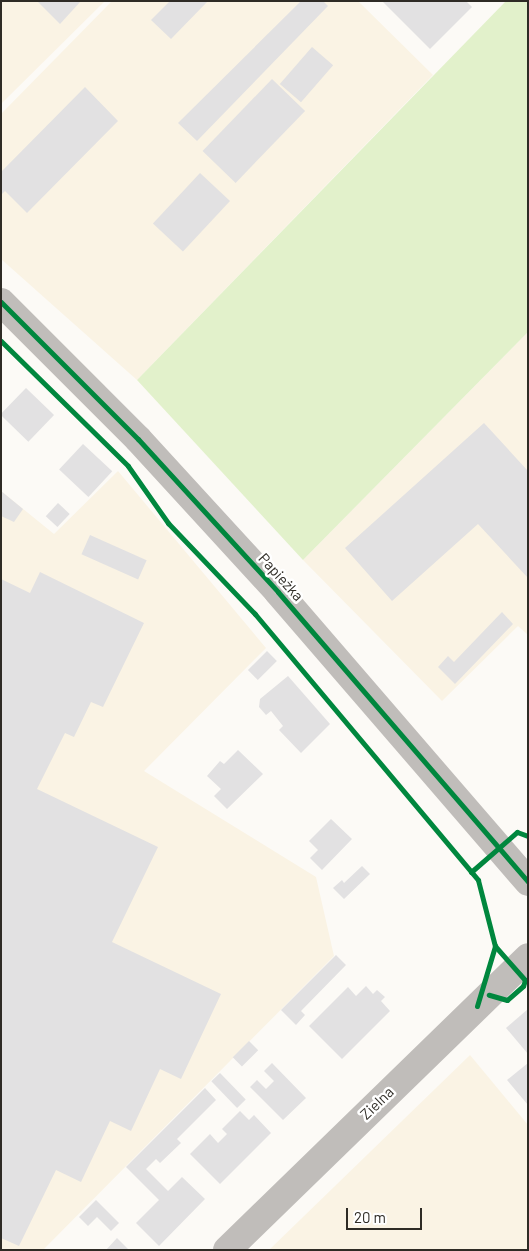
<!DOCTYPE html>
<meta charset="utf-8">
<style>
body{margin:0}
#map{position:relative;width:529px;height:1251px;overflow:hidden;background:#fcfaf6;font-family:Barlow,sans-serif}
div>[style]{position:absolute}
.built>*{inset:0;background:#faf3e4}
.green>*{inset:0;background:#e2f1cb}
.building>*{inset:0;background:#e2e1e2;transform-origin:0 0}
.minor>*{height:28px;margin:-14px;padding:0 14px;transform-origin:14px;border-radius:14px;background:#c0bdba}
.cycleway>*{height:5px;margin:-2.5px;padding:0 2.5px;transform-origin:2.5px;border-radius:2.5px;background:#00873e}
span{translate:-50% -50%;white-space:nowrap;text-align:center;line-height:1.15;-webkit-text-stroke:5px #fff;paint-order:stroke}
.street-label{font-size:15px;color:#2e2b25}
.frame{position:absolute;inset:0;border:2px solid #2e2b25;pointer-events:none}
.scale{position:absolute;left:346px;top:1208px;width:76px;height:22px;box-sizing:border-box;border:2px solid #2e2b25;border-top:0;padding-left:6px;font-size:15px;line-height:18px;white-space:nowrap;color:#2e2b25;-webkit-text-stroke:4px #fff;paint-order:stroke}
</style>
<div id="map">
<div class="built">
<div style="clip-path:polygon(1px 1px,105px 1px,1px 104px)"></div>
<div style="clip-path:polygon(112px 1px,358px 1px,433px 75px,137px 380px,1px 259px,1px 114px)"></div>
<div style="clip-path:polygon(528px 332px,528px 635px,518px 626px,442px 701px,303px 560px)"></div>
<div style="clip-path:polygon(118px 471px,266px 648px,144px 771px,316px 877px,334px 956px,43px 1250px,1px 1250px,1px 491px,54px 534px)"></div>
<div style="clip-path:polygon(470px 1055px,528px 1125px,528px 1250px,269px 1250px)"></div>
</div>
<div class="green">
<div style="clip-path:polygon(506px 1px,528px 1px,528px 332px,303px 560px,137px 380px)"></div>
</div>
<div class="building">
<div style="clip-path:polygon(37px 1px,81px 1px,60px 24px)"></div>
<div style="clip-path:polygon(170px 1px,208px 1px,171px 39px,151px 20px)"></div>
<div style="clip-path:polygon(301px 1px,323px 1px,328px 6px,197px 141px,178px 123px)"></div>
<div style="clip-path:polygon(382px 1px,466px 1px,472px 7px,430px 49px)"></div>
<div style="left:312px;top:47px;width:28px;height:49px;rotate:41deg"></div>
<div style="left:272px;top:79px;width:46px;height:100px;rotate:44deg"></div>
<div style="clip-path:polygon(85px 87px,118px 121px,27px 213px,5px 191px,1px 195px,1px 172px)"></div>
<div style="left:200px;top:173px;width:41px;height:69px;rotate:43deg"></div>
<div style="left:26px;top:388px;width:39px;height:37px;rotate:44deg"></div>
<div style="clip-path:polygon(484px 423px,528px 471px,528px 578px,478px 524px,392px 601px,345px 548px)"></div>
<div style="left:83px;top:444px;width:40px;height:35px;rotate:43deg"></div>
<div style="clip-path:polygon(1px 491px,23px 509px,14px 522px,1px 516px)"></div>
<div style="left:58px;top:503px;width:16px;height:18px;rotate:43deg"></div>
<div style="left:90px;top:535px;width:62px;height:21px;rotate:24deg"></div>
<div style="clip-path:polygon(40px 572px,144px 623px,103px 707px,91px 702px,74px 737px,65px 733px,37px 789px,158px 847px,112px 942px,221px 994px,181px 1079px,160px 1069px,131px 1131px,110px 1121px,81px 1182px,56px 1170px,19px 1246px,1px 1238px,1px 579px,30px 593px)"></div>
<div style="clip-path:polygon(502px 612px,513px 624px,455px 684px,438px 667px,448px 656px,454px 662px)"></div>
<div style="left:267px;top:651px;width:14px;height:27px;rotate:45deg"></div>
<div style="clip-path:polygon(288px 676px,330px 724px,301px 753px,279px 730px,283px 726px,271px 711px,266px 715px,259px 707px,260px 699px)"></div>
<div style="clip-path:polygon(238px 750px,263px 774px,227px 809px,214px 796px,221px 789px,207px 776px,220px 761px,224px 764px)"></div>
<div style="clip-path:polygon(331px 819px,352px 839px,322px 870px,310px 858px,318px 850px,309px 841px)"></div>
<div style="clip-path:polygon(362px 866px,370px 874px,344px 899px,333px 888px,342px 880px,344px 883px)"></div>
<div style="clip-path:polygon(336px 955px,346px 965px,301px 1011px,305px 1015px,296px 1025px,281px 1010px)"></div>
<div style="clip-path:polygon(366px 986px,373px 994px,377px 990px,385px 997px,381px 1001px,390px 1011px,342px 1059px,309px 1026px,348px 987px,356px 996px)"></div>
<div style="clip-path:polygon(528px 1009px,528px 1054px,506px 1028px)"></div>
<div style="left:249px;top:1041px;width:13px;height:23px;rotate:45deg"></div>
<div style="clip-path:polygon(272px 1063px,306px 1098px,283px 1120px,250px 1087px,257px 1080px,266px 1089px,274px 1081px,264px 1071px)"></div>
<div style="clip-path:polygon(528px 1063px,528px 1105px,507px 1080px)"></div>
<div style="left:220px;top:1073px;width:37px;height:12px;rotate:46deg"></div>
<div style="clip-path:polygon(205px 1088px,216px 1100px,177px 1139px,181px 1143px,160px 1163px,156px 1159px,146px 1169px,168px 1191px,182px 1177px,205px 1199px,159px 1246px,136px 1223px,159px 1200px,126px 1167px)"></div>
<div style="clip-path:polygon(240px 1111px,249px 1120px,254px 1115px,271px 1133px,220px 1184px,190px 1154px,210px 1134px,218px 1143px,227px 1134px,222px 1129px)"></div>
<div style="clip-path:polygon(96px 1200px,119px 1223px,111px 1231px,97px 1217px,88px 1226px,79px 1217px)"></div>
<div style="clip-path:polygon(117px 1238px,129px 1250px,106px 1250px)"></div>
</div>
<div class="minor">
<div style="left:1px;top:302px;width:194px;rotate:45deg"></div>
<div style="left:138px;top:439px;width:207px;rotate:47.5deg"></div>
<div style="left:278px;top:592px;width:383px;rotate:49.2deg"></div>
<div style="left:227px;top:1250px;width:420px;rotate:-44.2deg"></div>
</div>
<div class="cycleway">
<div style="left:1px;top:302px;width:194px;rotate:45deg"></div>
<div style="left:138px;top:439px;width:207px;rotate:47.5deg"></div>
<div style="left:278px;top:592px;width:383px;rotate:49.2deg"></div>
<div style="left:1px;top:341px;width:178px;rotate:44.5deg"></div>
<div style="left:128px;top:466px;width:70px;rotate:54.9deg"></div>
<div style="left:168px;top:523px;width:126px;rotate:46.3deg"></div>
<div style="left:255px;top:614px;width:347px;rotate:50deg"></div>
<div style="left:478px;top:880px;width:68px;rotate:75.6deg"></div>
<div style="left:495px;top:946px;width:45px;rotate:48.6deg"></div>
<div style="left:525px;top:980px;width:6px;rotate:108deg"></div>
<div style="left:523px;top:986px;width:21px;rotate:139deg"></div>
<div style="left:507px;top:1000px;width:19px;rotate:-164deg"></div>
<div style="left:471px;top:872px;width:61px;rotate:-41deg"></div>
<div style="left:517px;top:832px;width:12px;rotate:20deg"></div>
<div style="left:477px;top:1006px;width:63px;rotate:-73.3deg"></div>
</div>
<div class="street-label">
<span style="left:281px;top:577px;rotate:48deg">Papieżka</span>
<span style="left:377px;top:1103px;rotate:-44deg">Zielna</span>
</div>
<div class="frame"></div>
<div class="scale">20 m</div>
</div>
